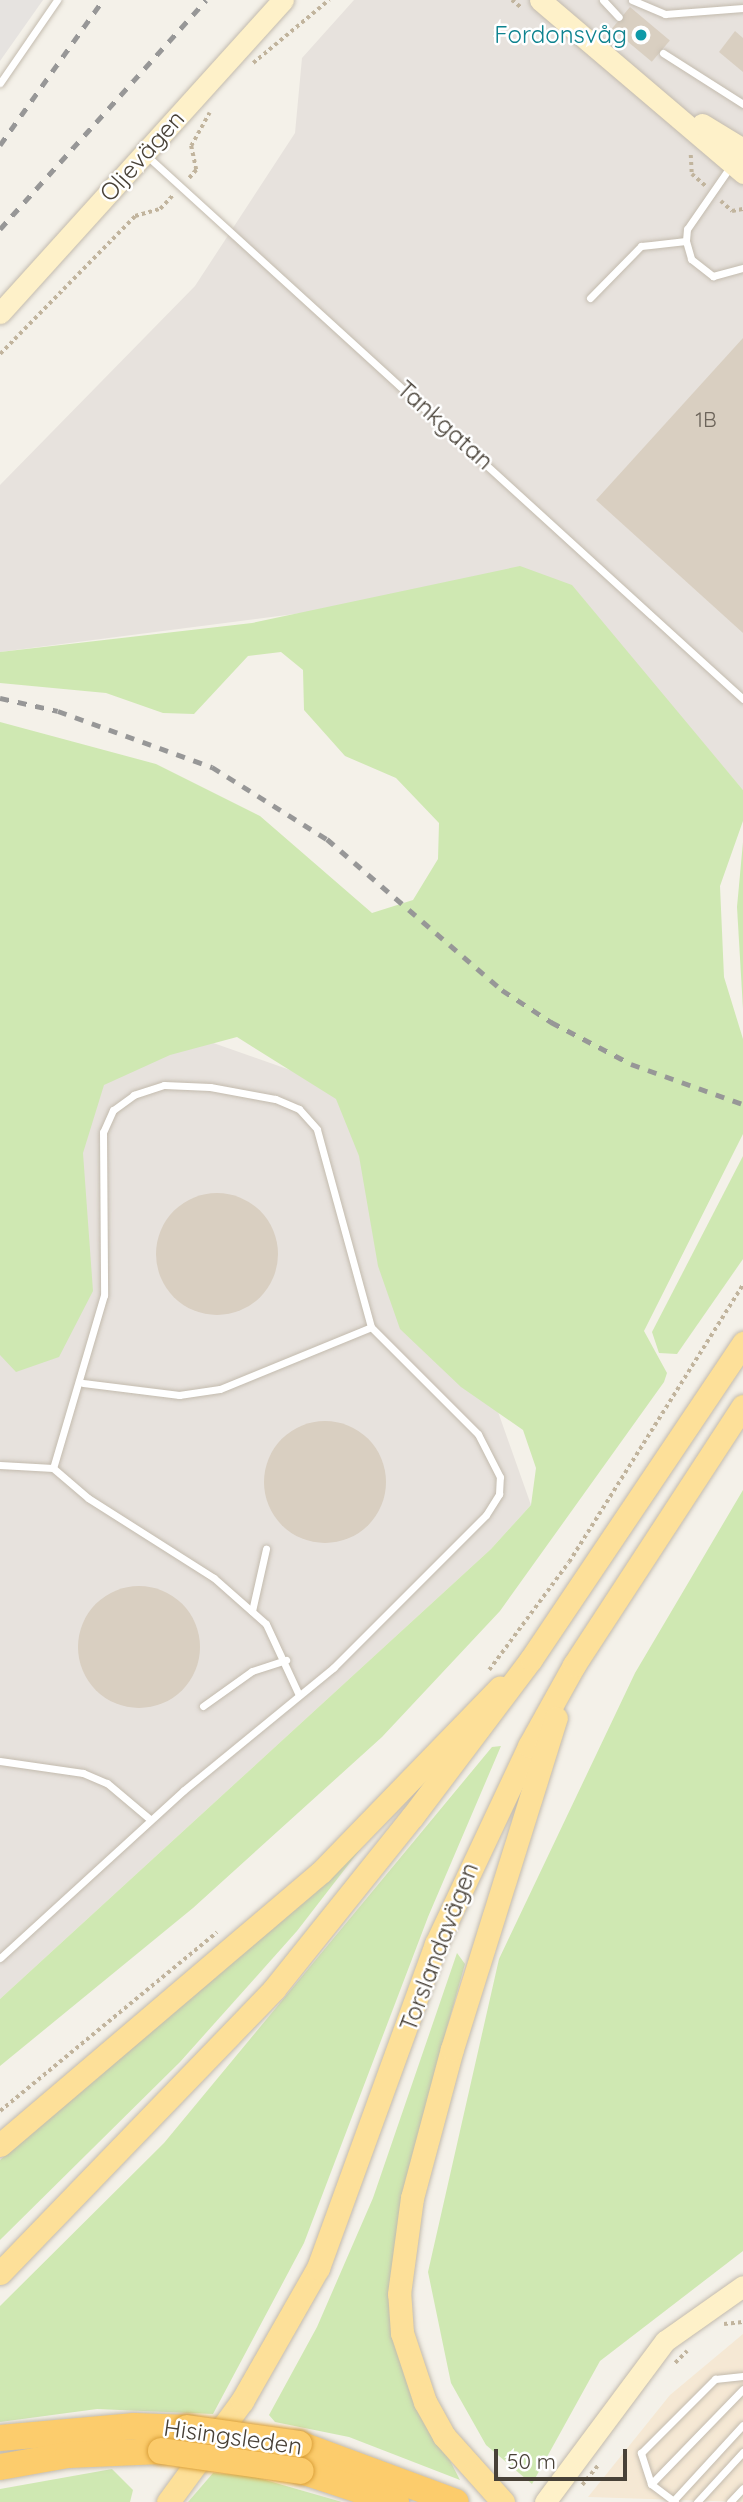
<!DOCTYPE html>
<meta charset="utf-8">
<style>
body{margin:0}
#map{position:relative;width:743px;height:2502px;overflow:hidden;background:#f4f1e9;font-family:Quicksand,sans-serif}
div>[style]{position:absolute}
.commercial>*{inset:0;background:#f5e8d4}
.industrial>*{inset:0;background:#e7e2dd}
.green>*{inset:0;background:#cfe8b2}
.parking>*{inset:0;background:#e6e3e0}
.building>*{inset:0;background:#d9cfc1;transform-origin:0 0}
.round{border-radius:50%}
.path>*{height:3.5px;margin-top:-1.75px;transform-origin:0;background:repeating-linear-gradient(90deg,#c1b49d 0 3.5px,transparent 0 7px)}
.roads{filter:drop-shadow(0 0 2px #c3bbae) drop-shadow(0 0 2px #c3bbae)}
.lane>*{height:7px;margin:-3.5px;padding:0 3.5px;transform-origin:3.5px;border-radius:3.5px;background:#fff}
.secondary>*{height:21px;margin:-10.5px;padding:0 10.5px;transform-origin:10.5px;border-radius:10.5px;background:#fef1c9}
.primary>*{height:23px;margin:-11.5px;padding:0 11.5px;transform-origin:11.5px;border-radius:11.5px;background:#fde099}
.highway>*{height:26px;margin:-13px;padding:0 13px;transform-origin:13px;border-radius:13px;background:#fccc6c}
.rail>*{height:5px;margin-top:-2.5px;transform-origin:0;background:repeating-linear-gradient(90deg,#979797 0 9px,transparent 0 18px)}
.bridges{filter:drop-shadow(0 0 2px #dba13b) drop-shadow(0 0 2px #dba13b)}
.highway-bridge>*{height:26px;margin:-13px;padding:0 13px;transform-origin:13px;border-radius:13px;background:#fccc6c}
.dots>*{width:19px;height:19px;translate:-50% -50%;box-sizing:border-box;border:4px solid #fff;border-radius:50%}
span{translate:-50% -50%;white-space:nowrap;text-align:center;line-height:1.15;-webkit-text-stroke:5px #fff;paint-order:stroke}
.number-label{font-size:21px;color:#6c645a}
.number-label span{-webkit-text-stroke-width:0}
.culture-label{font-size:24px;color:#0d838f}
.right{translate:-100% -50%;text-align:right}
.street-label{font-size:24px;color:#484137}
.scale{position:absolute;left:494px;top:2449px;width:133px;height:32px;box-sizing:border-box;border:4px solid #484137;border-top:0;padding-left:9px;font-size:21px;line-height:24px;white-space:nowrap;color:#484137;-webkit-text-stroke:5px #fff;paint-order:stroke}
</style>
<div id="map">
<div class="commercial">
<div style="clip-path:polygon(743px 2334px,743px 2502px,588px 2497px,670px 2395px)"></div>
</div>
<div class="industrial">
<div style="clip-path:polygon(354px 0,743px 0,743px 790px,653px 684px,310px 612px,0 652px,0 485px,195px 286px,295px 133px,302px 58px)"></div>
<div style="clip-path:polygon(0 968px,344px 1089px,479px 1358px,531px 1505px,491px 1549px,0 1999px)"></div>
</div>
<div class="green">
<div style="clip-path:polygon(520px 566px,572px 585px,743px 790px,743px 821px,720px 886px,724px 977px,743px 1039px,743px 1134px,644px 1331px,667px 1373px,664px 1382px,500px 1611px,382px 1737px,193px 1908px,0 2066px,0 1999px,491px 1549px,531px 1505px,536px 1468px,523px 1430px,461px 1387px,400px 1329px,378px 1266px,359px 1156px,336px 1099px,237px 1037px,170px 1055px,104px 1085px,83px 1153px,93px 1291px,59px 1357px,16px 1372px,0 1355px,0 722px,156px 764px,260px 816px,372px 913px,413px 900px,438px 859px,439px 823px,396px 778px,345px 756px,304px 710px,303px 670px,281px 652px,248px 656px,194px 714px,163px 713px,106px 693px,0 683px,0 652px,252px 623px)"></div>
<div style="clip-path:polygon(743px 842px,743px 1009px,737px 907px)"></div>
<div style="clip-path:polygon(743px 1156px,743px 1259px,677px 1354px,659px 1353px,652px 1332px)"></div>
<div style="clip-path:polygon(743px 1490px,743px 2251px,600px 2361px,532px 2484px,486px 2445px,451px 2383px,428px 2272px,499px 1959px,635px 1673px)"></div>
<div style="clip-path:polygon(501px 1746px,428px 1917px,304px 2243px,213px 2414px,97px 2409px,0 2422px,0 2306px,164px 2143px,492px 1747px)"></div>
<div style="clip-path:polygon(372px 1834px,297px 1931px,180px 2062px,0 2240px,0 2160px)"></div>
<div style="clip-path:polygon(457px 1953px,465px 1964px,434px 2074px,392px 2277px,444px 2449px,460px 2480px,349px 2437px,275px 2422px,269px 2415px,317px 2327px,373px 2198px)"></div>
<div style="clip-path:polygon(112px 2469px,133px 2490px,130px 2502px,0 2502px,0 2489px)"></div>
<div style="clip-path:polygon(213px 2473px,251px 2476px,342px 2502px,188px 2502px)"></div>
</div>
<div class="parking">
<div style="clip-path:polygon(0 0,43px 0,0 61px)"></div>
</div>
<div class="building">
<div style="left:630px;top:7px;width:52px;height:28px;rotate:40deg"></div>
<div style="clip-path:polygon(735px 31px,743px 38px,743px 72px,719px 52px)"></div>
<div style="clip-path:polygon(743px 338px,743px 633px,596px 500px)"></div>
<div class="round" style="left:156px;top:1193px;width:122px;height:122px"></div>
<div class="round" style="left:264px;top:1421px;width:122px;height:122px"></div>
<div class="round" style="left:78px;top:1586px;width:122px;height:122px"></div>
</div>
<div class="path">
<div style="left:512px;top:0;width:13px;rotate:39deg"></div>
<div style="left:253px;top:63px;width:99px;rotate:-39.7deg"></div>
<div style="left:691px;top:155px;width:19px;rotate:87deg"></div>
<div style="left:692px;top:174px;width:18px;rotate:41deg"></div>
<div style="left:189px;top:178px;width:11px;rotate:-49deg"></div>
<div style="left:196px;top:170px;width:25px;rotate:-102deg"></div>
<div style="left:191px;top:146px;width:38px;rotate:-61deg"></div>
<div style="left:721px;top:201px;width:15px;rotate:42deg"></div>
<div style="left:732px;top:211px;width:11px;rotate:-10deg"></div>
<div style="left:0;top:354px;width:193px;rotate:-45.6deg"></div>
<div style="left:135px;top:216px;width:26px;rotate:-16deg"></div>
<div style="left:160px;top:209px;width:18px;rotate:-47deg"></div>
<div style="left:489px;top:1670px;width:134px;rotate:-53.5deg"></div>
<div style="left:569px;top:1562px;width:327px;rotate:-57.9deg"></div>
<div style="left:0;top:2111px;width:281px;rotate:-39.5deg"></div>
<div style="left:724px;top:2324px;width:19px;rotate:-6deg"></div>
<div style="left:675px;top:2363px;width:17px;rotate:-45deg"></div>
<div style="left:582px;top:2485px;width:27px;rotate:-51deg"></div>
</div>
<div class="roads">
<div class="lane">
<div style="left:603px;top:0;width:23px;rotate:47deg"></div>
<div style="left:632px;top:0;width:36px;rotate:23deg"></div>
<div style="left:665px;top:14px;width:78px;rotate:-4.4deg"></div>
<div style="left:663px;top:53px;width:95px;rotate:32.5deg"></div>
<div style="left:0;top:83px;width:101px;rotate:-55.5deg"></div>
<div style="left:146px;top:155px;width:808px;rotate:42.34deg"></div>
<div style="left:730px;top:167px;width:75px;rotate:124.7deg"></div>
<div style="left:687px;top:229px;width:12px;rotate:95deg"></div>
<div style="left:686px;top:241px;width:19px;rotate:74deg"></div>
<div style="left:691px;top:259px;width:28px;rotate:38deg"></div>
<div style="left:713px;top:276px;width:31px;rotate:-15deg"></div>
<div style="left:590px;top:298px;width:73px;rotate:-45.6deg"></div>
<div style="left:641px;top:246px;width:45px;rotate:-6.3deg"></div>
<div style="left:83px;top:1383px;width:97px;rotate:7.1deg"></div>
<div style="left:179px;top:1395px;width:41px;rotate:-8.3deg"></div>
<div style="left:220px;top:1389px;width:163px;rotate:-22.3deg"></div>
<div style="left:0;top:1465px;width:53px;rotate:3.2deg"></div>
<div style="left:53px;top:1468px;width:46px;rotate:40.6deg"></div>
<div style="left:88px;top:1498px;width:149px;rotate:32.4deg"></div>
<div style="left:214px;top:1578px;width:69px;rotate:41.5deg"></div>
<div style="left:266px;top:1624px;width:78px;rotate:65.1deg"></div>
<div style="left:252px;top:1611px;width:64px;rotate:-77.3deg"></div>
<div style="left:203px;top:1706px;width:60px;rotate:-35.5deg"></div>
<div style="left:252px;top:1671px;width:36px;rotate:-18deg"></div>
<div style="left:0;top:1761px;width:84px;rotate:8.2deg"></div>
<div style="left:83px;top:1773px;width:26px;rotate:23deg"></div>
<div style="left:107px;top:1783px;width:57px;rotate:40.1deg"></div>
<div style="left:0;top:1958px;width:249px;rotate:-42.4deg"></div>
<div style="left:184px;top:1790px;width:193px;rotate:-39.3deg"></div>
<div style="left:333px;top:1668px;width:216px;rotate:-45deg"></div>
<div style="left:486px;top:1515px;width:25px;rotate:-58deg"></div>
<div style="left:499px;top:1494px;width:17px;rotate:-87deg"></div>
<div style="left:500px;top:1477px;width:48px;rotate:-117.1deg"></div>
<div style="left:478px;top:1434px;width:151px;rotate:-135deg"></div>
<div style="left:371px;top:1327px;width:205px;rotate:-105.3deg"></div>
<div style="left:317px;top:1129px;width:27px;rotate:-132deg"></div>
<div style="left:299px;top:1109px;width:26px;rotate:-157deg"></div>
<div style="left:275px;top:1099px;width:66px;rotate:-169.5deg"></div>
<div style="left:210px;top:1087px;width:46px;rotate:-177.5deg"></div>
<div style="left:164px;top:1085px;width:32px;rotate:162deg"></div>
<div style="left:134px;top:1095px;width:26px;rotate:144deg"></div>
<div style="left:113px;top:1110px;width:24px;rotate:114deg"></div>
<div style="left:103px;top:1132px;width:163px;rotate:89.6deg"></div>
<div style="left:104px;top:1295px;width:180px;rotate:106.4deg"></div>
<div style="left:651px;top:2484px;width:33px;rotate:-108deg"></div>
<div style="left:641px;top:2453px;width:105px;rotate:-45deg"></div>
<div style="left:715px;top:2379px;width:28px;rotate:-6deg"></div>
<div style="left:673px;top:2501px;width:103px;rotate:-47.4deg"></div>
<div style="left:675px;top:2502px;width:30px;rotate:-143deg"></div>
<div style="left:651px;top:2484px;width:132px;rotate:-45.9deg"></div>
<div style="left:697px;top:2502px;width:68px;rotate:-47.4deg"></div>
<div style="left:730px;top:2502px;width:19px;rotate:-47deg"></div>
</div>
<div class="secondary">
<div style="left:540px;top:0;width:267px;rotate:40.4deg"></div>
<div style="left:702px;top:124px;width:48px;rotate:31.4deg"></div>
<div style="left:0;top:313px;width:422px;rotate:-47.9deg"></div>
<div style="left:545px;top:2502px;width:201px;rotate:-53.3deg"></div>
<div style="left:665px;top:2341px;width:95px;rotate:-35.2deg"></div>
</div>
<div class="primary">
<div style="left:0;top:2145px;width:421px;rotate:-40.4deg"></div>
<div style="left:321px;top:1872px;width:257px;rotate:-45.9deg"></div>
<div style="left:0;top:2273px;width:395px;rotate:-46deg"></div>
<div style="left:274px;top:1989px;width:221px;rotate:-51.3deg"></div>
<div style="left:412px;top:1817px;width:198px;rotate:-53deg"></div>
<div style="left:531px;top:1659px;width:381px;rotate:-56.1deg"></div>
<div style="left:168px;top:2502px;width:125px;rotate:-53.8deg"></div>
<div style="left:242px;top:2401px;width:153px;rotate:-60.3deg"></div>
<div style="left:318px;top:2268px;width:345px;rotate:-70deg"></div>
<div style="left:436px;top:1944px;width:219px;rotate:-64.8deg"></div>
<div style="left:529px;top:1746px;width:93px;rotate:-60.9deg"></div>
<div style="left:574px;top:1665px;width:309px;rotate:-56.9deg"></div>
<div style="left:503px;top:2502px;width:89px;rotate:-131.8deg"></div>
<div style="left:444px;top:2436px;width:39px;rotate:-119deg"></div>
<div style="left:425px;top:2402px;width:73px;rotate:-108.4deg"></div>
<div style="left:402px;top:2333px;width:39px;rotate:-94deg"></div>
<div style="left:399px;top:2294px;width:97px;rotate:-82.3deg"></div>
<div style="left:412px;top:2198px;width:154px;rotate:-75deg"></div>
<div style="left:452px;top:2049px;width:347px;rotate:-72.6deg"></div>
</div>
<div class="highway">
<div style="left:0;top:2438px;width:135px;rotate:-5.1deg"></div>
<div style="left:134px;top:2426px;width:53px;rotate:2.2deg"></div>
<div style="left:299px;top:2444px;width:167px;rotate:20.3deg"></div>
<div style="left:0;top:2467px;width:69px;rotate:-10deg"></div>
<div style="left:68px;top:2455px;width:93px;rotate:-2.5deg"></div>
<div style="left:301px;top:2471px;width:100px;rotate:18.1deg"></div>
</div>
</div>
<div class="rail">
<div style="left:0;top:145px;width:178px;rotate:-54.6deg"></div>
<div style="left:0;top:229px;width:308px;rotate:-48deg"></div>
<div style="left:0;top:698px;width:59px;rotate:12.6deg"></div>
<div style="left:58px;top:711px;width:164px;rotate:20deg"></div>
<div style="left:212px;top:767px;width:136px;rotate:32.1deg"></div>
<div style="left:327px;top:839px;width:231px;rotate:40.8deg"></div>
<div style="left:502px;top:990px;width:59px;rotate:33.1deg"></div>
<div style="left:551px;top:1022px;width:90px;rotate:27.7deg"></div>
<div style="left:631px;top:1064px;width:119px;rotate:19.7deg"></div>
</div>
<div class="bridges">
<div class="highway-bridge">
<div style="left:187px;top:2428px;width:113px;rotate:8.1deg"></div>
<div style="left:161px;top:2451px;width:141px;rotate:8.1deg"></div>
</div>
</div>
<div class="dots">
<div style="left:641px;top:35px;background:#0f9aa8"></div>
</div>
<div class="number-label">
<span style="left:706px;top:419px">1B</span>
</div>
<div class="culture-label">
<span class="right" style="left:627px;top:35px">Fordonsvåg</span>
</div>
<div class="street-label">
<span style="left:142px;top:156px;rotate:-48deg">Oljevägen</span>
<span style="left:445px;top:425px;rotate:42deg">Tankgatan</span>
<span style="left:439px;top:1947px;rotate:-69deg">Torslandavägen</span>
<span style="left:233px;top:2437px;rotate:8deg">Hisingsleden</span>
</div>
<div class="scale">50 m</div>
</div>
